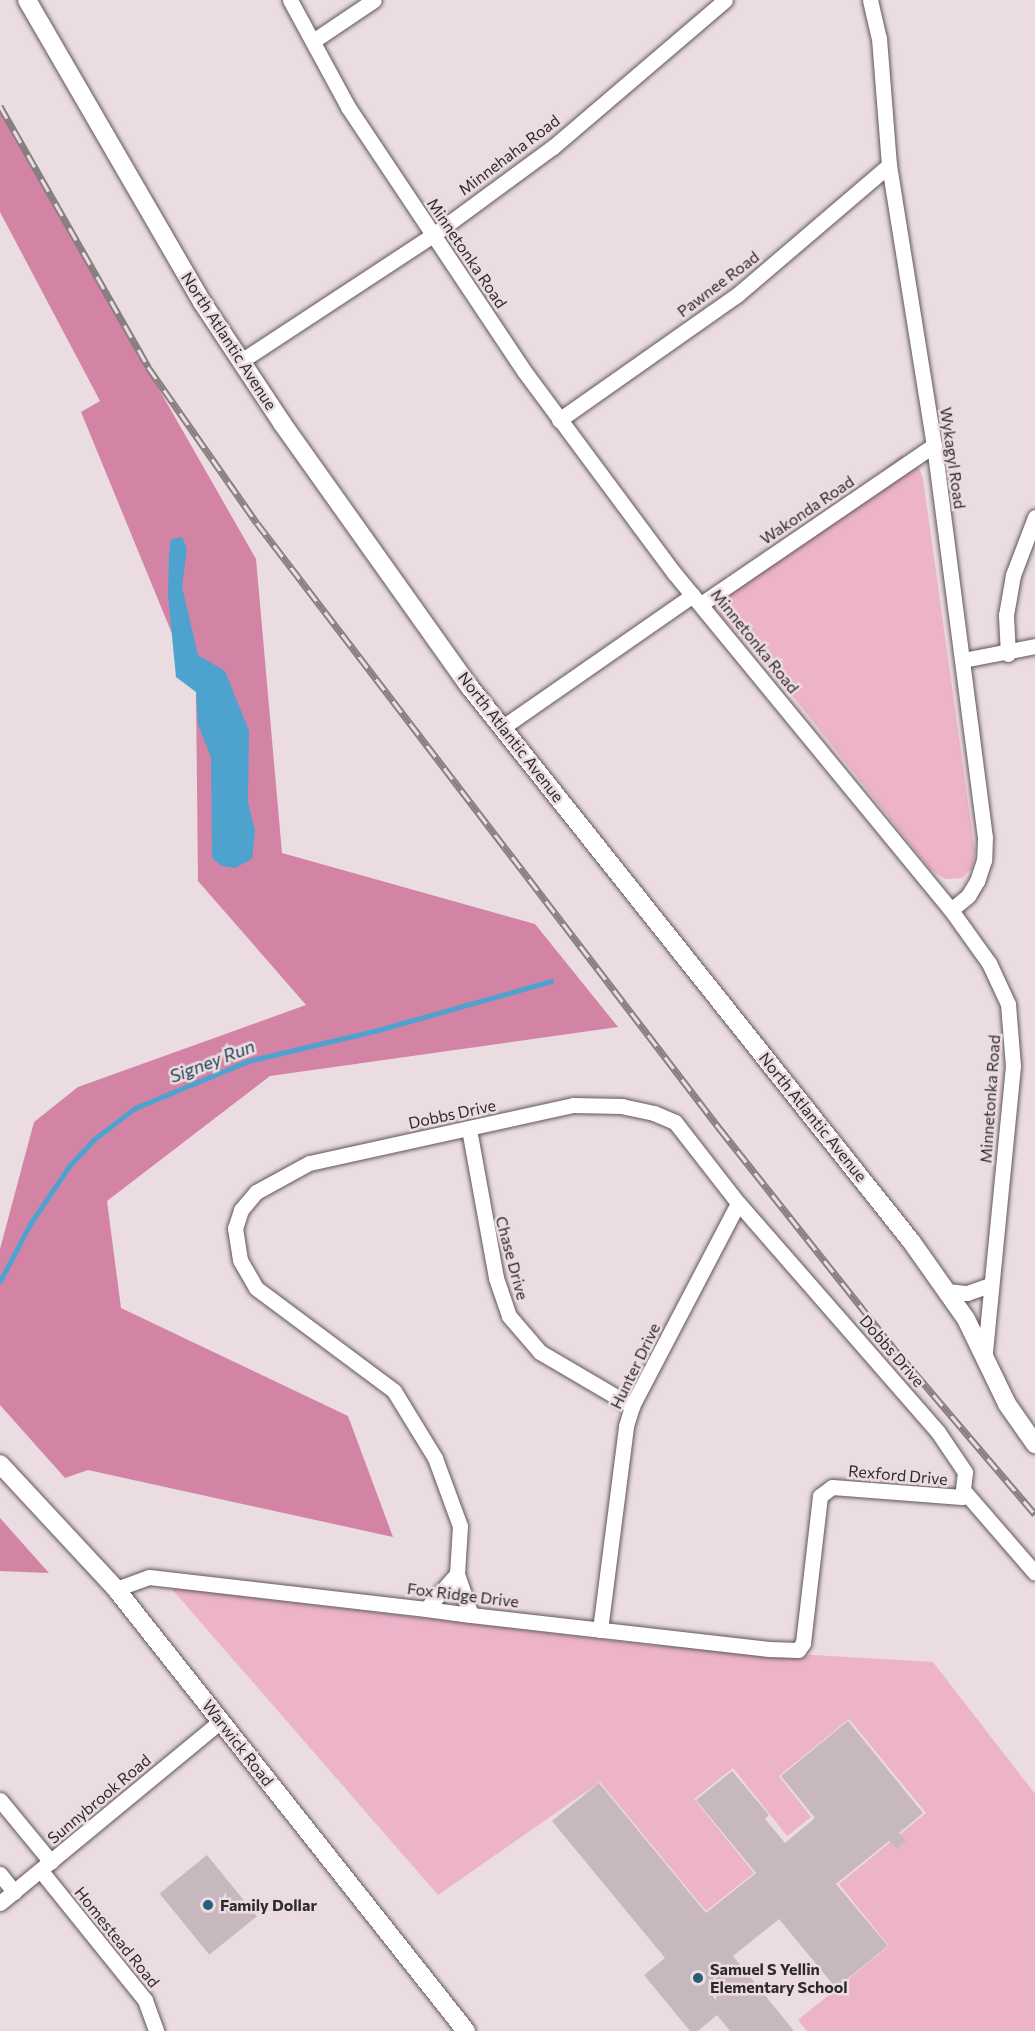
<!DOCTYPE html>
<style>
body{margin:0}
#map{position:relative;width:1035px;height:2031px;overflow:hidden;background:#eadce1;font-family:Commissioner,sans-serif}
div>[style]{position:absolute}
.green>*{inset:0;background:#ecb3c9}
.forest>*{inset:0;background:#d384a5}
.water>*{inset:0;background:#4ea2ce}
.stream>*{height:5px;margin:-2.5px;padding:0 2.5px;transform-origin:2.5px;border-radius:2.5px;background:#4ea2ce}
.building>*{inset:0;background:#c6b8bd;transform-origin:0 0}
.roads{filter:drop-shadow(0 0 2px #62565a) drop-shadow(0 0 2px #62565a)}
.minor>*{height:15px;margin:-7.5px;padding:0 7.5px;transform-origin:7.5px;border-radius:7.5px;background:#fff}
.tertiary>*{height:18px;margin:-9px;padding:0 9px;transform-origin:9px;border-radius:9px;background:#fff}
.rail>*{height:7px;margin-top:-3.5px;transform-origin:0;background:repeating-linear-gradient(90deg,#eadce1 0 14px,#887f81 0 28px);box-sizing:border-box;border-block:2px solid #887f81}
.dots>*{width:16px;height:16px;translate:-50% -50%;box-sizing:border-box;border:3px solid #eadce1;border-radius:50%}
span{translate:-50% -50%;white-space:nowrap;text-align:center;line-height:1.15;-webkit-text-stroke:5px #eadce1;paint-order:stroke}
.street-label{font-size:16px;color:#2f2a2b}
.poi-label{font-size:16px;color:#2f2a2b;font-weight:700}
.left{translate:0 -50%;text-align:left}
.water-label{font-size:18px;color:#22465a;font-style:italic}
</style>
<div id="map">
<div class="green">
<div style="clip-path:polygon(901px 455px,920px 470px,923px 479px,975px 852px,972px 868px,962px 878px,945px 879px,931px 870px,768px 665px,718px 612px,730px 594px,869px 497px,871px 481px)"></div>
<div style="clip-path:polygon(171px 1588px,658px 1646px,933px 1662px,1035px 1794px,1035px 2031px,807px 2031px,798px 2020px,889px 1946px,839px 1884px,926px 1813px,849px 1719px,779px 1776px,811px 1817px,787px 1836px,733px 1768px,694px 1799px,754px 1873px,706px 1911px,600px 1782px,438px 1895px)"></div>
</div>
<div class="forest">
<div style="clip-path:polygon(0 111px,256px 559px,282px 853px,535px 924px,618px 1027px,270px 1076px,107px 1201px,121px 1308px,348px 1416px,393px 1537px,88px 1470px,65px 1478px,0 1405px,0 1249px,34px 1122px,78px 1087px,306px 1005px,198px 881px,196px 692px,81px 412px,100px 401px,0 212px)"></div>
<div style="clip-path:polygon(0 1518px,49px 1573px,0 1571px)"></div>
</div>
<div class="water">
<div style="clip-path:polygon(182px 537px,187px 548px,182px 587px,198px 655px,225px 671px,249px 731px,248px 802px,255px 831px,252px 859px,235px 868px,222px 866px,212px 858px,211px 757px,198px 725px,196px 692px,176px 677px,168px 595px,169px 554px,171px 539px)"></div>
</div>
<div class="stream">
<div style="left:0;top:1281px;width:64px;rotate:-62.2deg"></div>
<div style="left:30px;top:1224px;width:71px;rotate:-55.9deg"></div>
<div style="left:70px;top:1165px;width:34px;rotate:-47deg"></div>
<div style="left:93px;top:1140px;width:53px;rotate:-37.3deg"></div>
<div style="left:135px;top:1108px;width:122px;rotate:-22.6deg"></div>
<div style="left:248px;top:1061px;width:134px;rotate:-13.4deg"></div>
<div style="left:378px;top:1030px;width:180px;rotate:-15.8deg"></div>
</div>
<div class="building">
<div style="clip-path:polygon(848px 1721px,923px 1813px,899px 1833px,906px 1841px,897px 1849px,889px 1841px,836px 1884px,888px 1946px,836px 1988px,779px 1919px,733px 1956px,794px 2031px,730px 2031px,717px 2015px,698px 2031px,690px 2031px,644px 1975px,665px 1958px,552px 1821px,599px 1783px,706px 1913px,756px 1873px,696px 1800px,732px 1771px,769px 1815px,765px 1819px,785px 1843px,815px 1818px,781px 1776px)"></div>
<div style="left:207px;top:1855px;width:79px;height:61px;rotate:51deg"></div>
</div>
<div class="roads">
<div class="minor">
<div style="left:290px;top:0;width:122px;rotate:61.5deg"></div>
<div style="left:348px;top:107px;width:317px;rotate:56.3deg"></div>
<div style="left:524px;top:371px;width:253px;rotate:53.4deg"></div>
<div style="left:675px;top:574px;width:435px;rotate:50.6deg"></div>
<div style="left:951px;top:910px;width:65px;rotate:54.4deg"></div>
<div style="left:989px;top:963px;width:45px;rotate:65.1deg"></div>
<div style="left:1008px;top:1004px;width:62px;rotate:85.4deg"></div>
<div style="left:1013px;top:1066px;width:289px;rotate:95.6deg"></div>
<div style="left:870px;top:0;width:39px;rotate:77deg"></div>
<div style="left:879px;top:38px;width:127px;rotate:85.5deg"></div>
<div style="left:889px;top:165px;width:284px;rotate:80.9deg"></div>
<div style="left:934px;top:445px;width:395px;rotate:82.6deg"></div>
<div style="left:985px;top:837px;width:23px;rotate:92deg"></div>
<div style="left:984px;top:860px;width:22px;rotate:108deg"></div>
<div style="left:977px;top:881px;width:17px;rotate:121deg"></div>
<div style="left:968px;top:896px;width:22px;rotate:141deg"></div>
<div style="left:313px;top:41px;width:73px;rotate:-33.9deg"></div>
<div style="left:241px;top:361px;width:230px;rotate:-33.3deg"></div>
<div style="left:433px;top:235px;width:149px;rotate:-36.3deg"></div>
<div style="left:553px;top:147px;width:226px;rotate:-40.5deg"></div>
<div style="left:559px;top:420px;width:218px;rotate:-35.1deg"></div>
<div style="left:737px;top:295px;width:200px;rotate:-40.5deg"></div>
<div style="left:701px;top:604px;width:282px;rotate:-34.3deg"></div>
<div style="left:1008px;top:654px;width:39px;rotate:-93deg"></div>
<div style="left:1006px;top:615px;width:41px;rotate:-80.1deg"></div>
<div style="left:1013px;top:575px;width:62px;rotate:-69.2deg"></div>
<div style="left:963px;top:660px;width:73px;rotate:-11deg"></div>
<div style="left:503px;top:727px;width:231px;rotate:-34.8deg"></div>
<div style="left:469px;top:1129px;width:151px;rotate:79.7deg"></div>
<div style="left:496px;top:1278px;width:40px;rotate:71.1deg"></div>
<div style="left:509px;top:1316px;width:48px;rotate:49.3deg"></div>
<div style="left:540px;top:1352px;width:107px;rotate:30.4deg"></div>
<div style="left:947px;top:1291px;width:20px;rotate:6deg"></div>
<div style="left:967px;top:1293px;width:24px;rotate:-19deg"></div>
<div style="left:964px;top:1491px;width:108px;rotate:49.1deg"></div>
<div style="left:116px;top:1589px;width:35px;rotate:-20deg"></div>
<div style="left:149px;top:1577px;width:279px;rotate:6.6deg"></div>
<div style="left:426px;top:1609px;width:45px;rotate:7.6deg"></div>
<div style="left:471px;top:1615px;width:300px;rotate:6.5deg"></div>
<div style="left:769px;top:1649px;width:29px;rotate:2deg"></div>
<div style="left:798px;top:1650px;width:9px;rotate:-54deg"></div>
<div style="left:803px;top:1643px;width:148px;rotate:-83.4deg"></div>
<div style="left:820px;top:1496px;width:15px;rotate:-37deg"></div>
<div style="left:832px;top:1487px;width:130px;rotate:4.4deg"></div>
<div style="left:962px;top:1497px;width:25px;rotate:-83deg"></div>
<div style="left:965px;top:1472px;width:48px;rotate:-124deg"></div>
<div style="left:938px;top:1432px;width:304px;rotate:-131.1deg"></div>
<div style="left:738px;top:1203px;width:103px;rotate:-127.9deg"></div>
<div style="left:675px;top:1122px;width:23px;rotate:-157deg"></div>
<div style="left:654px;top:1113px;width:33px;rotate:-168deg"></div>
<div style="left:622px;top:1106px;width:49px;rotate:-178.8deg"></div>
<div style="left:573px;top:1105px;width:270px;rotate:167.6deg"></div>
<div style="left:309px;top:1163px;width:60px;rotate:151.3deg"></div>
<div style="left:256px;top:1192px;width:23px;rotate:130deg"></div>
<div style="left:241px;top:1210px;width:19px;rotate:108deg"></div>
<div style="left:235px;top:1228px;width:32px;rotate:81deg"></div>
<div style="left:240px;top:1260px;width:32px;rotate:60deg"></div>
<div style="left:256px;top:1288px;width:172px;rotate:36.7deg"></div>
<div style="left:394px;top:1391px;width:79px;rotate:58.5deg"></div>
<div style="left:435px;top:1458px;width:72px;rotate:69.8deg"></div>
<div style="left:460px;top:1526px;width:48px;rotate:93.6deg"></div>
<div style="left:457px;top:1574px;width:43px;rotate:71.1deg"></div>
<div style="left:426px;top:1609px;width:47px;rotate:-48.5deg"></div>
<div style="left:600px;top:1630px;width:206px;rotate:-82.7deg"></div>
<div style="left:626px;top:1426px;width:21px;rotate:-73deg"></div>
<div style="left:632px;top:1406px;width:229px;rotate:-62.4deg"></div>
<div style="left:0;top:1800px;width:80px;rotate:50.6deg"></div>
<div style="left:41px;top:1871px;width:166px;rotate:51.1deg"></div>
<div style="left:145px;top:2000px;width:33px;rotate:70deg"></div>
<div style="left:0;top:1874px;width:23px;rotate:52deg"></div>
<div style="left:0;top:1903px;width:286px;rotate:-39.5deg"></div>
</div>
<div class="tertiary">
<div style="left:27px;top:0;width:349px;rotate:59.9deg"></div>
<div style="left:202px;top:302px;width:145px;rotate:56.5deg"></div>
<div style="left:282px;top:423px;width:323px;rotate:54.6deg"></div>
<div style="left:469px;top:686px;width:709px;rotate:51.47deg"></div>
<div style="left:911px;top:1241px;width:95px;rotate:54.8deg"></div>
<div style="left:966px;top:1319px;width:94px;rotate:64.2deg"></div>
<div style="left:1007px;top:1404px;width:49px;rotate:55deg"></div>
<div style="left:0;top:1464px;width:171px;rotate:47.1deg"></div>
<div style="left:116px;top:1589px;width:564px;rotate:51.63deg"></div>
</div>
</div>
<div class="rail">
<div style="left:0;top:106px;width:300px;rotate:60.4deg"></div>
<div style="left:148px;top:367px;width:190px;rotate:55.1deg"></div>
<div style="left:257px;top:523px;width:763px;rotate:52.62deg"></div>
<div style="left:720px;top:1129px;width:285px;rotate:51.6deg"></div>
<div style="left:897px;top:1352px;width:213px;rotate:49.6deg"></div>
</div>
<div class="dots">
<div style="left:208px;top:1905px;background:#275d78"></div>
<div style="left:698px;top:1978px;background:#275d78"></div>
</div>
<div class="street-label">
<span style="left:509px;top:155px;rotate:-37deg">Minnehaha Road</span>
<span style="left:467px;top:253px;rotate:56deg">Minnetonka Road</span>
<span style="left:718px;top:284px;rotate:-37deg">Pawnee Road</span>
<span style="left:229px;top:341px;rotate:57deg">North Atlantic Avenue</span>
<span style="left:953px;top:458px;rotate:82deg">Wykagyl Road</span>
<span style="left:807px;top:510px;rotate:-34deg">Wakonda Road</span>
<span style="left:755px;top:641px;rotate:51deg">Minnetonka Road</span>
<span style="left:511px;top:737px;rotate:52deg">North Atlantic Avenue</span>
<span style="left:990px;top:1099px;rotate:-86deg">Minnetonka Road</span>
<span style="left:452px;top:1114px;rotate:-12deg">Dobbs Drive</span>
<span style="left:813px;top:1117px;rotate:51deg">North Atlantic Avenue</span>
<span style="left:512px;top:1258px;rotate:75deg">Chase Drive</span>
<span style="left:892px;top:1351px;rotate:49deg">Dobbs Drive</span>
<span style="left:635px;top:1366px;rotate:-64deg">Hunter Drive</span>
<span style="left:898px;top:1475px;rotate:5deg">Rexford Drive</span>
<span style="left:463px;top:1595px;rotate:7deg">Fox Ridge Drive</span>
<span style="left:238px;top:1743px;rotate:52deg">Warwick Road</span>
<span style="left:99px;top:1799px;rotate:-40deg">Sunnybrook Road</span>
<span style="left:117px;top:1937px;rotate:51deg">Homestead Road</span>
</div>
<div class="poi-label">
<span class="left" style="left:220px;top:1905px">Family Dollar</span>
<span class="left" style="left:710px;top:1978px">Samuel S Yellin<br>Elementary School</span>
</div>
<div class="water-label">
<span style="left:212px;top:1061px;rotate:-21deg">Signey Run</span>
</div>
</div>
